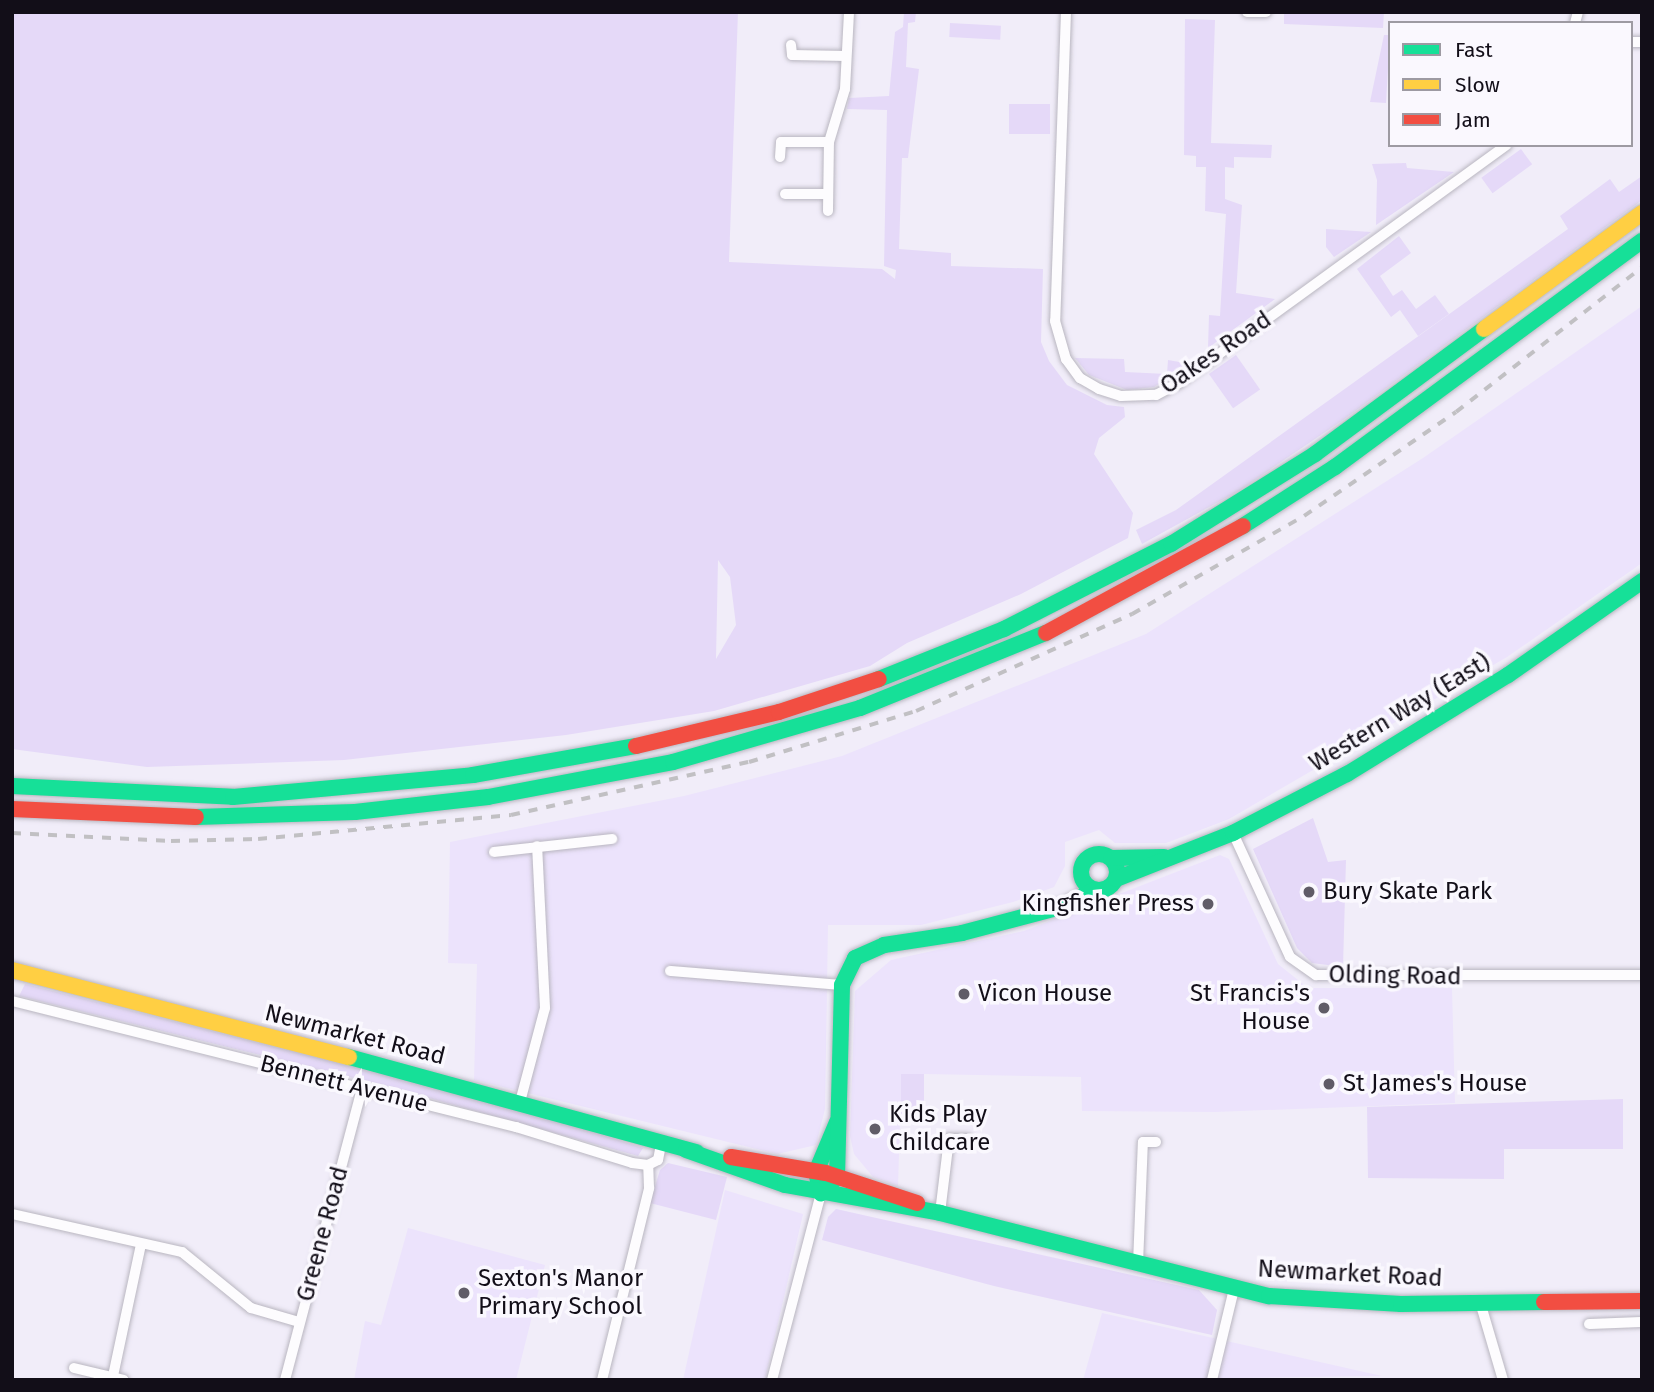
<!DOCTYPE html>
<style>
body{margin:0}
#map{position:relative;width:1654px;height:1392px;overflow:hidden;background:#f1edf9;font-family:"Fira Sans",sans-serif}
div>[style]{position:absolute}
.built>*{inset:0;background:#ece3fc}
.green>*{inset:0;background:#e5d9f8;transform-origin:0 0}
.roads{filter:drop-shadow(0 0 2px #b9b6c0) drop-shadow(0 0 2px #b9b6c0)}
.street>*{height:10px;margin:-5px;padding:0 5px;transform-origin:5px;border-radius:5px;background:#fdfcfe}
.fast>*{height:16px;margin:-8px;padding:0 8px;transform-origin:8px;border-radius:8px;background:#16e098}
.fast>.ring{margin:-8px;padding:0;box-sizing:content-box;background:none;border:16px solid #16e098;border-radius:50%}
.slow>*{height:16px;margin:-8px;padding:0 8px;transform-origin:8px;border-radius:8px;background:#ffcf43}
.jam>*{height:16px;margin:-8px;padding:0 8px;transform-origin:8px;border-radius:8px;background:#f24e42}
.rail>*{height:3.5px;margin-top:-1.75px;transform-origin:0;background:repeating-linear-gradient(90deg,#c1c0c3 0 9px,transparent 0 18px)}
.dots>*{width:19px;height:19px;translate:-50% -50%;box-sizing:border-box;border:4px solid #faf8fe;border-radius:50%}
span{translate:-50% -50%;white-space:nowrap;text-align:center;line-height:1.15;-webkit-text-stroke:7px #faf8fe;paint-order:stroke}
.street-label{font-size:24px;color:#120e18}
.poi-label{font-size:24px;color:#120e18}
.left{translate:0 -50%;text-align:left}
.right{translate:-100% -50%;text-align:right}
.frame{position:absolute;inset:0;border:14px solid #120e18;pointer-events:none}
.legend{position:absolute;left:1388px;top:21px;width:245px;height:126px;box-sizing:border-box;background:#faf8fe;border:2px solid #9d9aa2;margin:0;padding:9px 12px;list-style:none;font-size:21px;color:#120e18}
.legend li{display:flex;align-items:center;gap:14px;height:35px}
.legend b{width:35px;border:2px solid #9d9aa2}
</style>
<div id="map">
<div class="built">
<div style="clip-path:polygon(1642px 306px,1642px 563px,1507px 657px,1229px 819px,1166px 843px,1115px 843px,1099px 830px,1065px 842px,1065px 866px,1054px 887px,1013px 902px,921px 925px,828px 925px,825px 1109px,816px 1145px,777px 1154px,474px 1080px,477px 964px,448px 963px,450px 842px,684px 796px,842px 756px,1146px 634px,1423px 458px)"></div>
<div style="clip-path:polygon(1220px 855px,1229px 859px,1278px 964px,1308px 988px,1452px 988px,1455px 1103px,1215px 1112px,1082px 1111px,1081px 1077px,924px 1074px,924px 1120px,900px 1121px,898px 1186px,873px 1177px,854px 1154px,850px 1136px,855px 991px,891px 960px,1024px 931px)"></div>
<div style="clip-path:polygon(725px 1190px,803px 1214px,765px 1380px,683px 1380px)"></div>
<div style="clip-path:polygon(408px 1228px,545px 1265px,516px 1380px,354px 1380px,365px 1321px,381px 1325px)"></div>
<div style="clip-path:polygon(1102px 1313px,1382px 1376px,1083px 1380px)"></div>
</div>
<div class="green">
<div style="clip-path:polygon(evenodd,12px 12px,738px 12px,729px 262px,882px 269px,895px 279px,896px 270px,884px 266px,887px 110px,847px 109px,849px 98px,889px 96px,895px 32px,903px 27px,904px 12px,916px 12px,915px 22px,908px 23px,906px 67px,919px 69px,908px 158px,902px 158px,899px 249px,951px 253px,951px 266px,1043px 269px,1041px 342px,1049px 361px,1067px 385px,1107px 405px,1124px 407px,1125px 417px,1099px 438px,1094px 454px,1133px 513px,1128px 538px,1021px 594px,907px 643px,870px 666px,714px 711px,566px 735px,344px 760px,147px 767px,12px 749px,12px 12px,718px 560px,730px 577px,736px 625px,716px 659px,718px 560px)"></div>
<div style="clip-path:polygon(1284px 12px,1384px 12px,1383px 28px,1284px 24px)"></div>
<div style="clip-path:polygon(1185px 19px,1215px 20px,1211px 143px,1272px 145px,1271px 158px,1234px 157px,1234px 168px,1225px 167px,1225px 199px,1242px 205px,1236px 293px,1275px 299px,1208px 348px,1209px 315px,1220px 316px,1226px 214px,1205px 211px,1206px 167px,1196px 167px,1196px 156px,1184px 155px)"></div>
<div style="left:950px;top:23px;width:51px;height:14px;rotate:3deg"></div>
<div style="clip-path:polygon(1384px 35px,1390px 35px,1386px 103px,1370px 102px)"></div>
<div style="left:1009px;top:104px;width:41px;height:30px"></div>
<div style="left:1521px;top:149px;width:19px;height:49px;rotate:54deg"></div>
<div style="clip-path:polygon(1406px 163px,1407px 168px,1454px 172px,1376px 225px,1377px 180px,1372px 164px)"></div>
<div style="clip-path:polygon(1642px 176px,1642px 200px,1343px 420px,1240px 490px,1142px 544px,1136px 530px,1176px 510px,1568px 229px,1560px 216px,1610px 179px,1619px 192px)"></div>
<div style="clip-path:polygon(1326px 229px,1371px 232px,1334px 257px,1326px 247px)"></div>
<div style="clip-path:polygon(1399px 236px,1411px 253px,1380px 276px,1393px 296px,1402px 290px,1416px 309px,1435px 295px,1449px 314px,1418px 336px,1400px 310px,1391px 317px,1357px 269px)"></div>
<div style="left:1236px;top:355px;width:42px;height:33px;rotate:55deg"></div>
<div style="clip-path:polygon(1075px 358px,1124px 359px,1125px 372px,1167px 374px,1168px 360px,1191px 364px,1154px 387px,1127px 390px,1089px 375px)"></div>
<div style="clip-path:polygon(1313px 818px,1328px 862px,1346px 860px,1343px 967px,1312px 963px,1297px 948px,1253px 849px)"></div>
<div style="clip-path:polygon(25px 984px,521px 1109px,643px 1148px,638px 1156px,382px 1085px,19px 996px)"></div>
<div style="left:901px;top:1074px;width:23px;height:47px"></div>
<div style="clip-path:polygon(1623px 1099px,1623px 1149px,1504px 1149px,1504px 1179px,1368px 1178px,1367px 1107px)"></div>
<div style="clip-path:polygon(668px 1163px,727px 1177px,716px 1220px,650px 1203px,660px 1170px)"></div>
<div style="clip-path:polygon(836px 1209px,1199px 1290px,1217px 1310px,1212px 1335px,994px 1286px,822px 1240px,828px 1217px)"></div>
</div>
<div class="roads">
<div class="street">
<div style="left:1066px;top:12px;width:309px;rotate:92deg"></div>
<div style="left:1055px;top:321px;width:40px;rotate:74deg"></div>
<div style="left:1066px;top:359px;width:24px;rotate:54deg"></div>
<div style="left:1080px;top:378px;width:22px;rotate:30deg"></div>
<div style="left:1099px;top:389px;width:23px;rotate:18deg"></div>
<div style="left:1121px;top:396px;width:35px;rotate:-2deg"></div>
<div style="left:1156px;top:395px;width:26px;rotate:-28deg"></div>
<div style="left:1179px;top:383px;width:405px;rotate:-36deg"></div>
<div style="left:1247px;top:12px;width:19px"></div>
<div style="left:1575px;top:23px;width:11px;rotate:-75deg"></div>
<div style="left:1631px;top:42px;width:11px"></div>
<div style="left:791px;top:45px;width:10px;rotate:84deg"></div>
<div style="left:792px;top:55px;width:54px;rotate:1.1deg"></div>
<div style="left:780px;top:157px;width:15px;rotate:-86deg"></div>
<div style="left:781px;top:142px;width:48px"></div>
<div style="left:785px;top:194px;width:43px"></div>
<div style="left:828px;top:211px;width:69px;rotate:-89.2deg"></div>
<div style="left:829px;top:142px;width:55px;rotate:-73.2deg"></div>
<div style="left:845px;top:89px;width:77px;rotate:-87deg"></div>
<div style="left:1233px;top:833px;width:136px;rotate:65.3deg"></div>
<div style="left:1290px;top:957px;width:32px;rotate:35deg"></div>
<div style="left:1316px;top:975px;width:326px"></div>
<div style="left:494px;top:852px;width:119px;rotate:-6.3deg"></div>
<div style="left:670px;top:971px;width:173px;rotate:4.7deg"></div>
<div style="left:12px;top:1001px;width:520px;rotate:14.04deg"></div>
<div style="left:516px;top:1127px;width:121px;rotate:17.2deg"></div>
<div style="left:632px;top:1163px;width:16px;rotate:7deg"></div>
<div style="left:648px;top:1165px;width:11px;rotate:-27deg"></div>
<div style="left:658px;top:1160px;width:15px;rotate:-79deg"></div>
<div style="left:520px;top:1102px;width:97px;rotate:-75.1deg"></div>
<div style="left:545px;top:1008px;width:162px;rotate:-92.8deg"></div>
<div style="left:940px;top:1213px;width:75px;rotate:-83.1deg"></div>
<div style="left:949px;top:1139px;width:19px"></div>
<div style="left:12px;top:1214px;width:174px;rotate:12.6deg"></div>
<div style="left:182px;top:1252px;width:89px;rotate:39.1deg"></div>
<div style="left:251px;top:1308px;width:50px;rotate:16.3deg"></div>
<div style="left:1138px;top:1264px;width:122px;rotate:-87.7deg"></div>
<div style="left:1143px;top:1142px;width:13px"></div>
<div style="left:1480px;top:1302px;width:81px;rotate:73.6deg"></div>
<div style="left:1589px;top:1324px;width:53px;rotate:-2.2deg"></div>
<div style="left:74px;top:1368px;width:51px;rotate:13.5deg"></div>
<div style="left:113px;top:1376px;width:135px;rotate:-78deg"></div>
<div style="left:285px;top:1380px;width:302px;rotate:-75.2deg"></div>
<div style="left:602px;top:1380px;width:198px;rotate:-76.2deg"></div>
<div style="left:649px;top:1188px;width:23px;rotate:-92deg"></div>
<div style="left:772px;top:1380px;width:193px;rotate:-75.3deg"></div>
<div style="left:1212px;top:1380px;width:94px;rotate:-76.4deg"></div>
</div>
<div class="fast">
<div style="left:1243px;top:526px;width:109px;rotate:-32.7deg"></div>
<div style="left:1335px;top:467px;width:381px;rotate:-36.4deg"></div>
<div style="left:879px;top:679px;width:135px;rotate:-21.8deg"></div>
<div style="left:1004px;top:629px;width:187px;rotate:-27deg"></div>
<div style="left:1171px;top:544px;width:170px;rotate:-32deg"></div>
<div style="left:1315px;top:454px;width:210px;rotate:-36.5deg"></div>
<div style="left:12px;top:786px;width:221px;rotate:2.8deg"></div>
<div style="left:233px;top:797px;width:241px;rotate:-5.2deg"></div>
<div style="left:473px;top:775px;width:166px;rotate:-10.1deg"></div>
<div style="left:196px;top:817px;width:159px;rotate:-1.8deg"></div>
<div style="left:355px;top:812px;width:134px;rotate:-6.4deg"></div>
<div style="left:488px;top:797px;width:188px;rotate:-10.7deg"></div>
<div style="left:673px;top:762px;width:195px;rotate:-16.1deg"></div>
<div style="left:860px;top:708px;width:201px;rotate:-22deg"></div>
<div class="ring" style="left:1081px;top:854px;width:20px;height:20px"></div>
<div style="left:1111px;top:858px;width:53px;rotate:-1.1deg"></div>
<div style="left:1116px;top:879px;width:126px;rotate:-21.5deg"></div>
<div style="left:1233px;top:833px;width:128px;rotate:-27.4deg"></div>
<div style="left:1347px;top:774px;width:189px;rotate:-31.6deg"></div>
<div style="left:1508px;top:675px;width:164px;rotate:-35deg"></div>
<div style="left:349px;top:1057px;width:360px;rotate:15.3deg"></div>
<div style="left:837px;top:1122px;width:54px;rotate:112.8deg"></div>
<div style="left:816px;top:1172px;width:22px;rotate:77deg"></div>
<div style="left:821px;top:1193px;width:23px;rotate:-45deg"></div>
<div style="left:837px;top:1177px;width:192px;rotate:-88.5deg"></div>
<div style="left:842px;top:985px;width:30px;rotate:-64deg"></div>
<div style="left:855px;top:958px;width:32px;rotate:-24deg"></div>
<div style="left:884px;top:945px;width:79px;rotate:-8.7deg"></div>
<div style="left:962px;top:933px;width:106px;rotate:-14.8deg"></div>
<div style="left:1064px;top:906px;width:34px;rotate:-28deg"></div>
<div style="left:686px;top:1150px;width:105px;rotate:19.5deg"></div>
<div style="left:785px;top:1185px;width:158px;rotate:10.2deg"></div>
<div style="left:940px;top:1213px;width:339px;rotate:14.2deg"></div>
<div style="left:1269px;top:1296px;width:132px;rotate:3.5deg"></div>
<div style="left:1401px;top:1304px;width:143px;rotate:-0.8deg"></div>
</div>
<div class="slow">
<div style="left:1484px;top:329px;width:196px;rotate:-36.3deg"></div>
<div style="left:12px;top:970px;width:348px;rotate:14.5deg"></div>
</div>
<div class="jam">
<div style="left:1046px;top:633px;width:224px;rotate:-28.5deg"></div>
<div style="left:636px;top:746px;width:147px;rotate:-13.4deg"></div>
<div style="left:779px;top:712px;width:105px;rotate:-18.3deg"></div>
<div style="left:12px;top:809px;width:184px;rotate:2.5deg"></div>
<div style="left:731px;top:1157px;width:96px;rotate:9.6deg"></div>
<div style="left:826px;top:1173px;width:96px;rotate:18.2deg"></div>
<div style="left:1544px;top:1302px;width:98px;rotate:-0.6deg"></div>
</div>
</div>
<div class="rail">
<div style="left:12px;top:833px;width:159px;rotate:2.9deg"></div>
<div style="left:171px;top:841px;width:87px;rotate:-1.3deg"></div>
<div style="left:258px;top:839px;width:254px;rotate:-5.4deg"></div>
<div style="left:511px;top:815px;width:244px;rotate:-12.6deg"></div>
<div style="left:749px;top:762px;width:175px;rotate:-17deg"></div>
<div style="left:916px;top:711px;width:237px;rotate:-24.2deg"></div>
<div style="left:1132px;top:614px;width:198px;rotate:-29.7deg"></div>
<div style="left:1304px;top:516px;width:184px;rotate:-34.4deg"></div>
<div style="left:1456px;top:412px;width:236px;rotate:-37.9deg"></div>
</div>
<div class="dots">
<div style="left:1309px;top:892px;background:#605c67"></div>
<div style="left:1208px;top:904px;background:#605c67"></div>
<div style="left:964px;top:994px;background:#605c67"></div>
<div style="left:1324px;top:1008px;background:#605c67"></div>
<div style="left:1329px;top:1084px;background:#605c67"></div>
<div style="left:875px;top:1129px;background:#605c67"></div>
<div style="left:464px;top:1293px;background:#605c67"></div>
</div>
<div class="street-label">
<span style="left:1216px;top:353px;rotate:-34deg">Oakes Road</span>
<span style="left:1400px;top:713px;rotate:-31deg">Western Way (East)</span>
<span style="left:1395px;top:976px;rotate:1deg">Olding Road</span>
<span style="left:355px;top:1035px;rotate:14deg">Newmarket Road</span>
<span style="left:344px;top:1084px;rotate:14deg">Bennett Avenue</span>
<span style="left:323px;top:1234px;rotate:-75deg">Greene Road</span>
<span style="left:1350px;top:1274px;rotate:3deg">Newmarket Road</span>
</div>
<div class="poi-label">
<span class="left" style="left:1323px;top:892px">Bury Skate Park</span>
<span class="right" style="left:1194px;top:904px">Kingfisher Press</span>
<span class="left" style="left:978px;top:994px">Vicon House</span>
<span class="right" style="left:1310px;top:1008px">St Francis's<br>House</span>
<span class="left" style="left:1343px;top:1084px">St James's House</span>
<span class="left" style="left:889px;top:1129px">Kids Play<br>Childcare</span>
<span class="left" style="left:478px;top:1293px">Sexton's Manor<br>Primary School</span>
</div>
<div class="frame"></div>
<ul class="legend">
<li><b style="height:9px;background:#16e098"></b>Fast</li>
<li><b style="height:9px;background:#ffcf43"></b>Slow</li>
<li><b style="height:9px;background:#f24e42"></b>Jam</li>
</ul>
</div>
